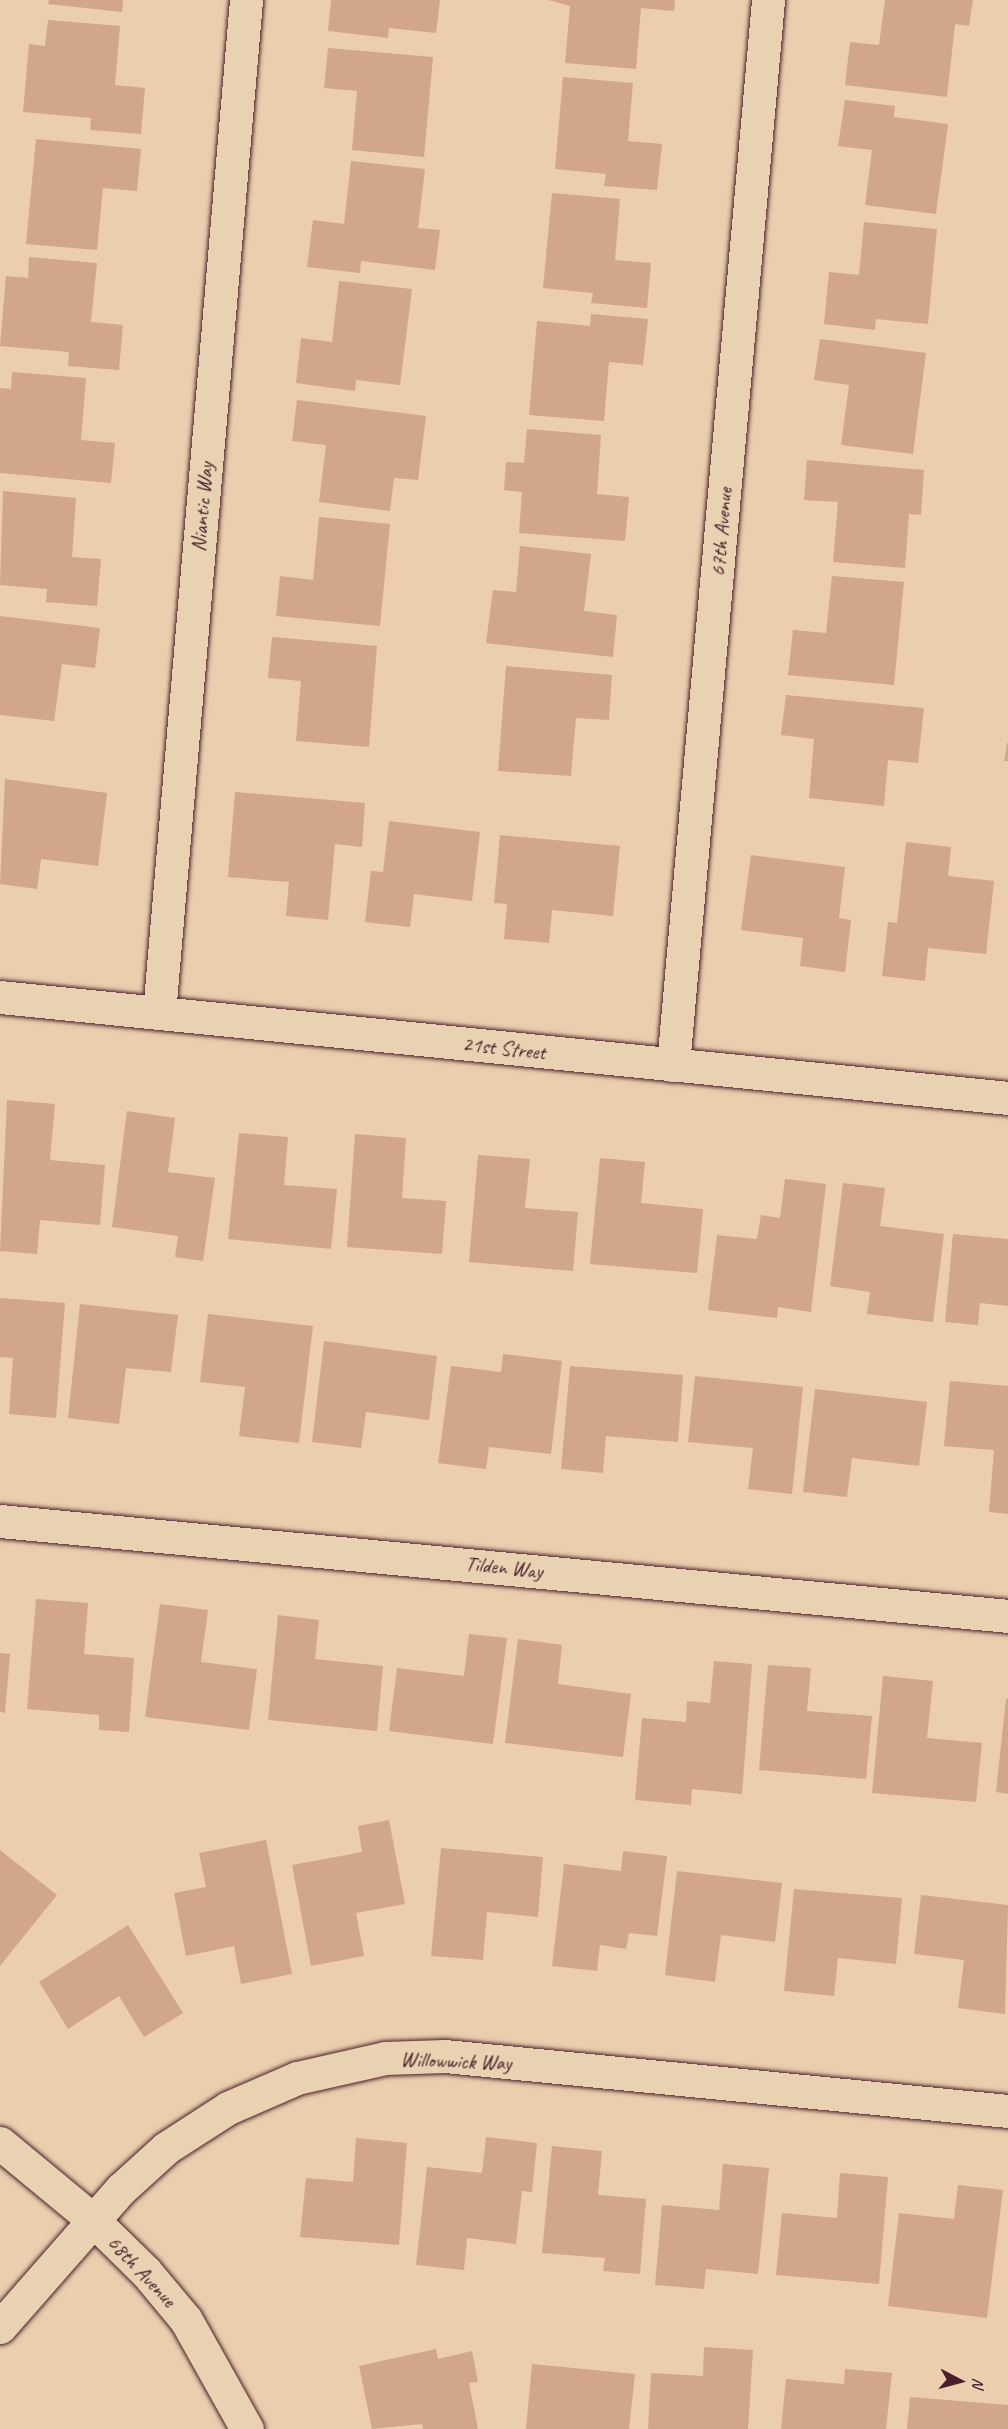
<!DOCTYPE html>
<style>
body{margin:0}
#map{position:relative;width:1008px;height:2429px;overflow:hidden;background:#eacead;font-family:Caveat,sans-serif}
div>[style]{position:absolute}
.building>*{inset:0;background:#d2a689}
.roads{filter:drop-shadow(0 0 2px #4a1f2b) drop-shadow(0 0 2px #4a1f2b)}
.minor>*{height:33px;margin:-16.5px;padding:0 16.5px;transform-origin:16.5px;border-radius:16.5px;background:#e9d2b2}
.tertiary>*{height:33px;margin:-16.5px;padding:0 16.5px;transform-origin:16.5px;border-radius:16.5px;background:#e9d2b2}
span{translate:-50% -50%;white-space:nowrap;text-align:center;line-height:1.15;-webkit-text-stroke:6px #e9d2b2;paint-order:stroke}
.street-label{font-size:21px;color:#4a1f2b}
.north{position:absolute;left:930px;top:2351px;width:60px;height:60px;-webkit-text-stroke:4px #e9d2b2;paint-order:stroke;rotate:96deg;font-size:16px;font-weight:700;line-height:24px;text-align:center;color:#4a1f2b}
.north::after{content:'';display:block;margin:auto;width:21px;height:27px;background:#4a1f2b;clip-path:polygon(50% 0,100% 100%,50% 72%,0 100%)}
</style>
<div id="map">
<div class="building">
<div style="clip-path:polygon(49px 0,123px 0,122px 12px,48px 4px)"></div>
<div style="clip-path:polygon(331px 0,440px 0,436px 33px,389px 28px,388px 38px,328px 31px)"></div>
<div style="clip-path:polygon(548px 0,675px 0,674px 11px,641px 8px,636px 69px,565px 63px,570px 6px)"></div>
<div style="clip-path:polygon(885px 0,973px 0,969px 26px,955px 24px,947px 97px,845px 85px,850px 42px,879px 45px)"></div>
<div style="clip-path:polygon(48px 20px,120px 26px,115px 85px,145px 88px,141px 134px,90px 130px,91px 118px,23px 112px,29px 44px,45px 46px)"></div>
<div style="clip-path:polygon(328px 48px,433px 57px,424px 157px,352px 150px,357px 91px,324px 88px)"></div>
<div style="clip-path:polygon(563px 77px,633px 83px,628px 141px,662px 144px,657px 190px,604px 186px,606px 174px,555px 169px)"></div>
<div style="clip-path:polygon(845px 100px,895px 106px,894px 117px,948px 124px,936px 214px,865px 205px,872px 150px,838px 146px)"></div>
<div style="clip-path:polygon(36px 139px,141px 149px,137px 191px,103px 188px,97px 250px,26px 244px)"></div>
<div style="clip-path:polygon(351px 161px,425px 169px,418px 228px,440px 230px,435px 270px,361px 261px,360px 273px,307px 267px,313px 220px,344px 224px)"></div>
<div style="clip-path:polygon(552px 193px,620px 199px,615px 260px,651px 263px,647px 308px,591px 303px,593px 293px,543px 288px)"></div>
<div style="clip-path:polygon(864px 222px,937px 229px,928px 324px,876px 319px,875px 330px,824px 324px,829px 272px,859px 275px)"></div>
<div style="clip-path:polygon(29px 257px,97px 263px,91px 322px,123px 325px,119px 370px,68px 366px,69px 352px,0 346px,6px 276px,28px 278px)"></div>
<div style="clip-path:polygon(339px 281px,412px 289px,400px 385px,356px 380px,355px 391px,296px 383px,301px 338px,332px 342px)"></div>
<div style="clip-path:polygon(591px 314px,648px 319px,643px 365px,609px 362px,604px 421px,529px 415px,537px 321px,590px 326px)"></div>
<div style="clip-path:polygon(820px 339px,926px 353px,913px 454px,841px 445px,849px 385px,814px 380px)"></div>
<div style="clip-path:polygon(12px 372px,86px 378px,81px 440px,115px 443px,111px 483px,0 473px,0 388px,11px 389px)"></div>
<div style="clip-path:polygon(297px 400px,426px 416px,418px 480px,394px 478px,390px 511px,319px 502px,326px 445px,292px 441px)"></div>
<div style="clip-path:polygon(527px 429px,601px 435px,597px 494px,629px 497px,625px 541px,519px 533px,522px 492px,504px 490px,506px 462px,524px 463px)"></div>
<div style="clip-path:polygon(807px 460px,924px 470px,921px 515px,909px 514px,905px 568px,833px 562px,838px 502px,804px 500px)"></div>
<div style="clip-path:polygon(3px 491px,76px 498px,72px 557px,101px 559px,97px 606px,46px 602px,47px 589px,0 585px)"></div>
<div style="clip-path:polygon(319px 517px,390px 524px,380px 626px,276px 616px,280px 576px,313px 580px)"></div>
<div style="clip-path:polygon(520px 546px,591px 554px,584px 611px,617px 615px,613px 657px,486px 643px,493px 590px,516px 592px)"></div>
<div style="clip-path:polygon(832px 576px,904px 582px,894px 685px,788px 675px,793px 630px,826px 633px)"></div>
<div style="clip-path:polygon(0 616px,100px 628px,95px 668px,62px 664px,54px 721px,0 715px)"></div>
<div style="clip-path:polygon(272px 637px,377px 646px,369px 747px,296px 741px,301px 681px,268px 678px)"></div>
<div style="clip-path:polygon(506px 666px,612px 675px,609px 720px,576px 718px,571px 776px,498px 771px)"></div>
<div style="clip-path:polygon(786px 695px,924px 708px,918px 763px,888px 760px,884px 806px,809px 798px,814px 739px,781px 735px)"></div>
<div style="clip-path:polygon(1007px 743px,1008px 743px,1008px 761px,1004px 761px)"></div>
<div style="clip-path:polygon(5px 779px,107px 793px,98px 866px,41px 859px,37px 889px,0 884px)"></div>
<div style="clip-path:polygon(235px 792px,365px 803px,362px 847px,335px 844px,328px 920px,286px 916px,289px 882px,228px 877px)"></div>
<div style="clip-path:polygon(389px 821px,480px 832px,472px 901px,414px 894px,410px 927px,365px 922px,371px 871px,383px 872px)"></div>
<div style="clip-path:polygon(500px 835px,620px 846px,613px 916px,552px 910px,549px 943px,504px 939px,507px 904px,494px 903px)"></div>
<div style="clip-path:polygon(906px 842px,951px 847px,948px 876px,994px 881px,986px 954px,928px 948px,925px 981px,882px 976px,888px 922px,897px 923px)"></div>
<div style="clip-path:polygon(751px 855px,845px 867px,839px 918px,851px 920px,845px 972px,800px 966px,803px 938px,741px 930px)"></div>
<div style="clip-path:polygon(7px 1100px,55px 1104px,50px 1160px,105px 1165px,100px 1225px,40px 1220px,37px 1254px,0 1251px)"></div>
<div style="clip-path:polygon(127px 1111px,175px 1118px,168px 1172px,215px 1178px,203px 1261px,175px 1257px,178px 1236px,112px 1227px)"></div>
<div style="clip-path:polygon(239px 1133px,288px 1137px,284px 1185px,337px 1189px,331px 1249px,228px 1239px)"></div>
<div style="clip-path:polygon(355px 1134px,406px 1138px,402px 1198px,446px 1201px,442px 1254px,347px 1247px)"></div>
<div style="clip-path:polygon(478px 1155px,530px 1159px,525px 1208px,578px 1212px,573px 1271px,469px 1262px)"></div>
<div style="clip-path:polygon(600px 1158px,645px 1162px,641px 1203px,703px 1209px,697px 1273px,590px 1264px)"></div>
<div style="clip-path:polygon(785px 1179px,826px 1184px,811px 1312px,778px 1307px,777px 1318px,708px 1310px,717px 1235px,757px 1239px,761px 1215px,780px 1218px)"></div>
<div style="clip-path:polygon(843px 1183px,885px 1188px,880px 1226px,944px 1234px,933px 1322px,867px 1314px,870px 1292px,830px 1286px)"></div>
<div style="clip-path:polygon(953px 1234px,1008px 1239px,1008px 1306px,980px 1303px,978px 1325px,945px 1322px)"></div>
<div style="clip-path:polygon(0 1298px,65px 1303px,56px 1418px,9px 1414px,13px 1358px,0 1357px)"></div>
<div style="clip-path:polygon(80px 1304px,178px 1315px,171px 1372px,126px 1368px,119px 1424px,68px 1418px)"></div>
<div style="clip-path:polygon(208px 1314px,313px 1326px,299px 1443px,239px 1436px,245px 1387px,200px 1382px)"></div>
<div style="clip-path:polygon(324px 1341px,437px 1356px,429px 1420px,366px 1412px,361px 1448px,312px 1442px)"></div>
<div style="clip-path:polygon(503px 1354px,562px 1361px,551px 1454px,489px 1447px,486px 1469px,438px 1463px,451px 1366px,501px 1372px)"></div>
<div style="clip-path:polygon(570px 1366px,683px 1375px,678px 1442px,606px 1436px,603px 1473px,561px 1469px)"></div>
<div style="clip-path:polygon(695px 1376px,803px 1387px,792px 1494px,748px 1489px,753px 1448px,688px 1442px)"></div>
<div style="clip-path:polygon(950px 1381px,1008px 1386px,1008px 1514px,989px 1512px,994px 1450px,944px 1446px)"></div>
<div style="clip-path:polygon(815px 1389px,927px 1402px,919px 1466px,852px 1458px,847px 1497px,803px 1492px)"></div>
<div style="clip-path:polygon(36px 1599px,88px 1603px,84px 1654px,134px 1658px,129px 1732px,99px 1730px,99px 1715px,27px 1709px)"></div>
<div style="clip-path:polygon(160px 1604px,208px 1610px,201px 1662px,257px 1669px,249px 1730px,145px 1717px)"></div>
<div style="clip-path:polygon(278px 1615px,319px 1620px,315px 1659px,383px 1666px,377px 1731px,268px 1720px)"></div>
<div style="clip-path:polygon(469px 1634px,507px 1638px,493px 1744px,389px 1731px,397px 1668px,464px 1676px)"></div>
<div style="clip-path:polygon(518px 1639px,562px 1645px,558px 1684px,631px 1694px,623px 1757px,505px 1743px)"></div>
<div style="clip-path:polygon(0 1653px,10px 1654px,5px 1713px,0 1712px)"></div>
<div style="clip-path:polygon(714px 1661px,752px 1664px,742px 1794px,692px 1789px,691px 1805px,635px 1800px,642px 1718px,686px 1722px,687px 1701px,710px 1703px)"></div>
<div style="clip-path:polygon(768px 1665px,811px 1668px,807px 1711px,872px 1716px,866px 1779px,759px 1770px)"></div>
<div style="clip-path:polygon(883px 1676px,933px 1681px,927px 1738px,982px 1743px,976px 1802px,872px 1793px)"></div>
<div style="clip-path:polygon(1006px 1699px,1008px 1699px,1008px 1794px,996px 1792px)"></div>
<div style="clip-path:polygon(389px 1820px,405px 1904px,356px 1913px,364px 1956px,311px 1966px,292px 1865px,362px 1852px,358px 1826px)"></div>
<div style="clip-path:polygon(266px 1840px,292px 1974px,241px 1984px,234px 1946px,186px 1956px,174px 1893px,206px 1887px,199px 1853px)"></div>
<div style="clip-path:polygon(441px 1848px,543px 1857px,538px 1917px,487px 1912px,483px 1960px,431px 1956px)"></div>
<div style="clip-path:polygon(0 1850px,57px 1895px,0 1966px)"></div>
<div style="clip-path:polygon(623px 1851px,667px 1856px,657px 1936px,629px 1933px,626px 1949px,600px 1945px,597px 1971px,552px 1966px,564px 1864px,621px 1871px)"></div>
<div style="clip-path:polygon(677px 1871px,782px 1883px,775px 1942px,721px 1935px,715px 1982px,665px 1975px)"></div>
<div style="clip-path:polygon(794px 1889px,902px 1898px,896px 1964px,838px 1958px,834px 1996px,784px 1991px)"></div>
<div style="clip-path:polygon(921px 1895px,1008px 1905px,1005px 2014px,958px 2008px,964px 1960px,914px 1954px)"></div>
<div style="clip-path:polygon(128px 1925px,183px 2013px,144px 2037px,119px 1996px,68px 2029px,39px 1982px)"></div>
<div style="clip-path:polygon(486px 2137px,537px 2143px,532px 2192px,522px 2191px,516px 2244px,467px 2238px,464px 2270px,416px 2265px,427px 2167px,482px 2173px)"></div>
<div style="clip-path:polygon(356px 2138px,407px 2143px,399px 2245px,300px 2237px,306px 2178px,353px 2182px)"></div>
<div style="clip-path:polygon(552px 2146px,602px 2151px,598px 2195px,646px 2199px,640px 2274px,603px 2271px,605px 2258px,542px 2253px)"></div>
<div style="clip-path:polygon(723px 2164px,769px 2168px,758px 2274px,706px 2269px,704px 2289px,655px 2285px,662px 2205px,719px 2210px)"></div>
<div style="clip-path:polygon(840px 2173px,888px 2177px,879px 2284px,776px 2275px,782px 2213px,837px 2218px)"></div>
<div style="clip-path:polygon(958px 2185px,1003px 2190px,987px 2318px,888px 2306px,899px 2213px,954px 2219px)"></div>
<div style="clip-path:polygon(704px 2347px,753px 2350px,748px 2429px,648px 2429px,651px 2373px,703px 2376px)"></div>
<div style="clip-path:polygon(436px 2349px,438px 2359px,472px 2351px,478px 2382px,469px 2383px,478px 2429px,423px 2429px,422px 2424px,372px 2429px,359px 2366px)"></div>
<div style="clip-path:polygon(532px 2364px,635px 2374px,629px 2429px,526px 2429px)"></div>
<div style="clip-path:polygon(845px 2369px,892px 2373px,886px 2429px,781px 2429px,786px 2379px,844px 2384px)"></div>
<div style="clip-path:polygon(910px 2397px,1008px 2405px,1008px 2429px,907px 2429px)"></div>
</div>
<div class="roads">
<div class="minor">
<div style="left:0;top:997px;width:1013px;rotate:5.72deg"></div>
<div style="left:159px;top:1013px;width:1017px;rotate:-85.09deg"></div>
<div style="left:673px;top:1065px;width:1069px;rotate:-84.9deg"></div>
<div style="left:0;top:1521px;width:1012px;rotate:5.38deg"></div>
<div style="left:0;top:2327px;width:184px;rotate:-48.8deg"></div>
<div style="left:121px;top:2189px;width:61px;rotate:-42.3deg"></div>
<div style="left:166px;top:2148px;width:74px;rotate:-32.8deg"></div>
<div style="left:228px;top:2108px;width:75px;rotate:-23.5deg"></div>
<div style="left:297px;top:2078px;width:90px;rotate:-12.8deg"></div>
<div style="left:385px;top:2058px;width:60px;rotate:-1.9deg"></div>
<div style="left:445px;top:2056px;width:566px;rotate:5.58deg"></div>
</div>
<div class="tertiary">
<div style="left:0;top:2143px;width:121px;rotate:39.6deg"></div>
<div style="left:93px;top:2220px;width:74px;rotate:44.5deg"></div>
<div style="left:146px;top:2272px;width:62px;rotate:50.2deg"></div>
<div style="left:186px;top:2320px;width:125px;rotate:60.8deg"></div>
</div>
</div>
<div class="street-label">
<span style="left:202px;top:507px;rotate:-85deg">Niantic Way</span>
<span style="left:721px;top:532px;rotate:-85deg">67th Avenue</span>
<span style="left:504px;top:1048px;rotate:6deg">21st Street</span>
<span style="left:504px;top:1567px;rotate:6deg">Tilden Way</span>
<span style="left:456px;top:2061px;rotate:2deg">Willowwick Way</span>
<span style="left:142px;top:2271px;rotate:47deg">68th Avenue</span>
</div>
<div class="north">N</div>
</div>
